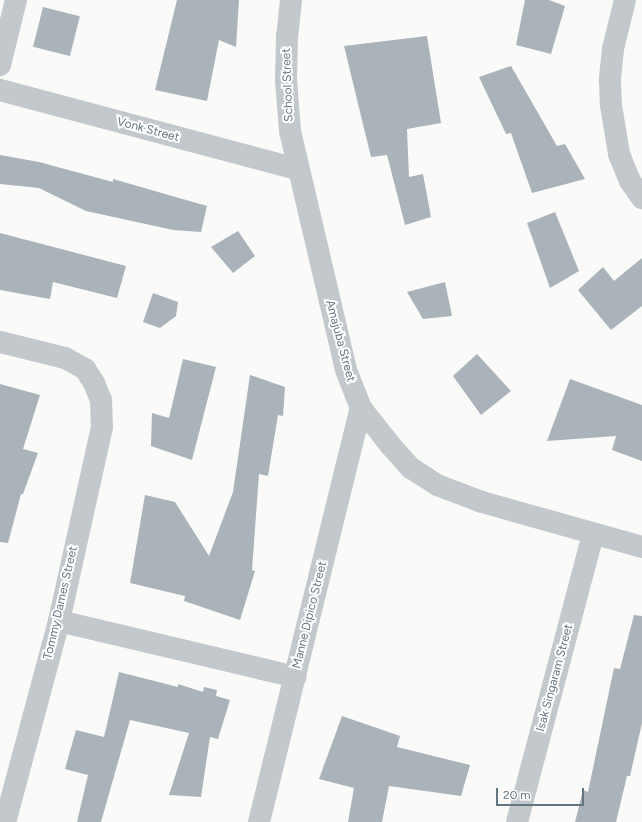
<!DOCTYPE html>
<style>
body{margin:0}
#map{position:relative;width:642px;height:822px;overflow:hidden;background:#fafaf8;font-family:Figtree,sans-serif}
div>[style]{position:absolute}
.building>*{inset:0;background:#aab3b9;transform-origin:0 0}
.street>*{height:22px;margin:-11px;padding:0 11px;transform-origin:11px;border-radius:11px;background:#c3c8cc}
span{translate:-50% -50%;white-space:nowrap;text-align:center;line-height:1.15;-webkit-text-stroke:4px #fff;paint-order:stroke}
.street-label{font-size:12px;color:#657683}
.scale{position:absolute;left:496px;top:788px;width:88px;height:18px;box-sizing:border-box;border:2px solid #657683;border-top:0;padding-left:5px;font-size:12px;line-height:14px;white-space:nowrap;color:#657683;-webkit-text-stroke:3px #fff;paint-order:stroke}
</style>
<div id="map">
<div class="building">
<div style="clip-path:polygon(177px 0,239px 0,236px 47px,219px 40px,207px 101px,155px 90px)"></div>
<div style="clip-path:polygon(525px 0,549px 0,565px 6px,551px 54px,516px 45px)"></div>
<div style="left:43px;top:7px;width:38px;height:41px;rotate:14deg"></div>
<div style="clip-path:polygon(427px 36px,441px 123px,407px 129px,409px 177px,423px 174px,431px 217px,405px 225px,387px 155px,371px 157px,344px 46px)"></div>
<div style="clip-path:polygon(511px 66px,557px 146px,565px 144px,585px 179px,532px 193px,511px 133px,506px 134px,479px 77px)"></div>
<div style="clip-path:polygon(0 155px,39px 162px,113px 182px,113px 179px,207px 206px,201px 232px,173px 230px,86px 211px,39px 188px,0 184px)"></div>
<div style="clip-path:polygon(555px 212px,579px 271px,550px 288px,527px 223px)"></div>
<div style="clip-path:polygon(238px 231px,255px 256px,233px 273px,211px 247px)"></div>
<div style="clip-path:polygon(0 233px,126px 266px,117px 298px,53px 282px,50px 299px,0 290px)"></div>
<div style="clip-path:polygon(642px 258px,642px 306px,611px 330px,578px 290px,603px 267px,614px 281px)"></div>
<div style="clip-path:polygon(445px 282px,452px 316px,423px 319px,407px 292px)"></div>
<div style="clip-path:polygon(153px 293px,178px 302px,176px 316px,160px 328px,143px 322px)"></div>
<div style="clip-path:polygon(477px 354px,511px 391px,481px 415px,453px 376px)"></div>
<div style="clip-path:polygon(183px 359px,216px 367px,192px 460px,151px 446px,152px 413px,169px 418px)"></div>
<div style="clip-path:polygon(250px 375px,285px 387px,283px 416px,278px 415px,268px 476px,259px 474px,252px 570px,255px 571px,240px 620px,184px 601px,185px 596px,130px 583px,145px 495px,175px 502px,209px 556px,233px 492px)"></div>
<div style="clip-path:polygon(570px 379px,642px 405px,642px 461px,612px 450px,616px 436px,547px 441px)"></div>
<div style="clip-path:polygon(0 384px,40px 395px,23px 449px,38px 453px,23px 494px,21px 494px,8px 543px,0 542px)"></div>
<div style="clip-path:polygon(634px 615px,642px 616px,642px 723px,630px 776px,627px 776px,616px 822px,575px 822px,583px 790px,588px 792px,614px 668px,620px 669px)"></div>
<div style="clip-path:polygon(119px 672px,178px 687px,178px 684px,203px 692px,204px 687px,217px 690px,216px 696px,230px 700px,218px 739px,210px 737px,201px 797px,169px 795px,189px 733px,130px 720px,101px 822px,77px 822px,88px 775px,65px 769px,76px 730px,104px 737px)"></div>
<div style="clip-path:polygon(342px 716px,400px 736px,397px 747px,470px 765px,461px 796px,389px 786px,382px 822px,348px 822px,354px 788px,319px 779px)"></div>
</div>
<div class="street">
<div style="left:291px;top:0;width:36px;rotate:96deg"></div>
<div style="left:287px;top:36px;width:44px;rotate:91.3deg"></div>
<div style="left:286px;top:80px;width:51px;rotate:85.5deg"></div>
<div style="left:290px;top:131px;width:245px;rotate:76.8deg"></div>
<div style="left:346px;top:370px;width:41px;rotate:68.5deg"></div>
<div style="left:361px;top:408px;width:48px;rotate:51.7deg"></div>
<div style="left:391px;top:446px;width:30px;rotate:48deg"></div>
<div style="left:411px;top:468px;width:31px;rotate:33deg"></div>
<div style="left:437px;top:485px;width:48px;rotate:20.7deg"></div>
<div style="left:482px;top:502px;width:166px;rotate:15.7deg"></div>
<div style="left:625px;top:0;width:50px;rotate:103.8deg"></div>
<div style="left:613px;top:49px;width:31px;rotate:96deg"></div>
<div style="left:610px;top:80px;width:25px;rotate:88deg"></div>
<div style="left:611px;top:105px;width:50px;rotate:80.7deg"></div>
<div style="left:619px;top:154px;width:29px;rotate:68deg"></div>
<div style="left:630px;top:181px;width:21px;rotate:55deg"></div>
<div style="left:0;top:65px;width:67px;rotate:-76.2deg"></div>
<div style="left:0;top:90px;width:307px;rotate:14.9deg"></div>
<div style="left:0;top:342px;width:67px;rotate:13.8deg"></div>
<div style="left:65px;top:358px;width:23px;rotate:29deg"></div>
<div style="left:85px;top:369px;width:17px;rotate:57deg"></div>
<div style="left:94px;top:383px;width:18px;rotate:68deg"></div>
<div style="left:101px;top:400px;width:27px;rotate:88deg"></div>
<div style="left:102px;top:427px;width:199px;rotate:102.5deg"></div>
<div style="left:59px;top:621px;width:208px;rotate:105deg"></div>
<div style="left:59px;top:621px;width:243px;rotate:13.3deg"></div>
<div style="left:259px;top:822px;width:426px;rotate:-76.2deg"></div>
<div style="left:517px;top:822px;width:298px;rotate:-75.2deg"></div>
</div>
<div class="street-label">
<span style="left:288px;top:85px;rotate:-92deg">School Street</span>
<span style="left:148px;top:130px;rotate:15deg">Vonk Street</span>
<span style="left:340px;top:341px;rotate:75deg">Amajuba Street</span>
<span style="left:61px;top:603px;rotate:-77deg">Tommy Dames Street</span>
<span style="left:310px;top:615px;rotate:-76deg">Manne Dipico Street</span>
<span style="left:555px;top:678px;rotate:-75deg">Isak Singaram Street</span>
</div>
<div class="scale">20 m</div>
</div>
